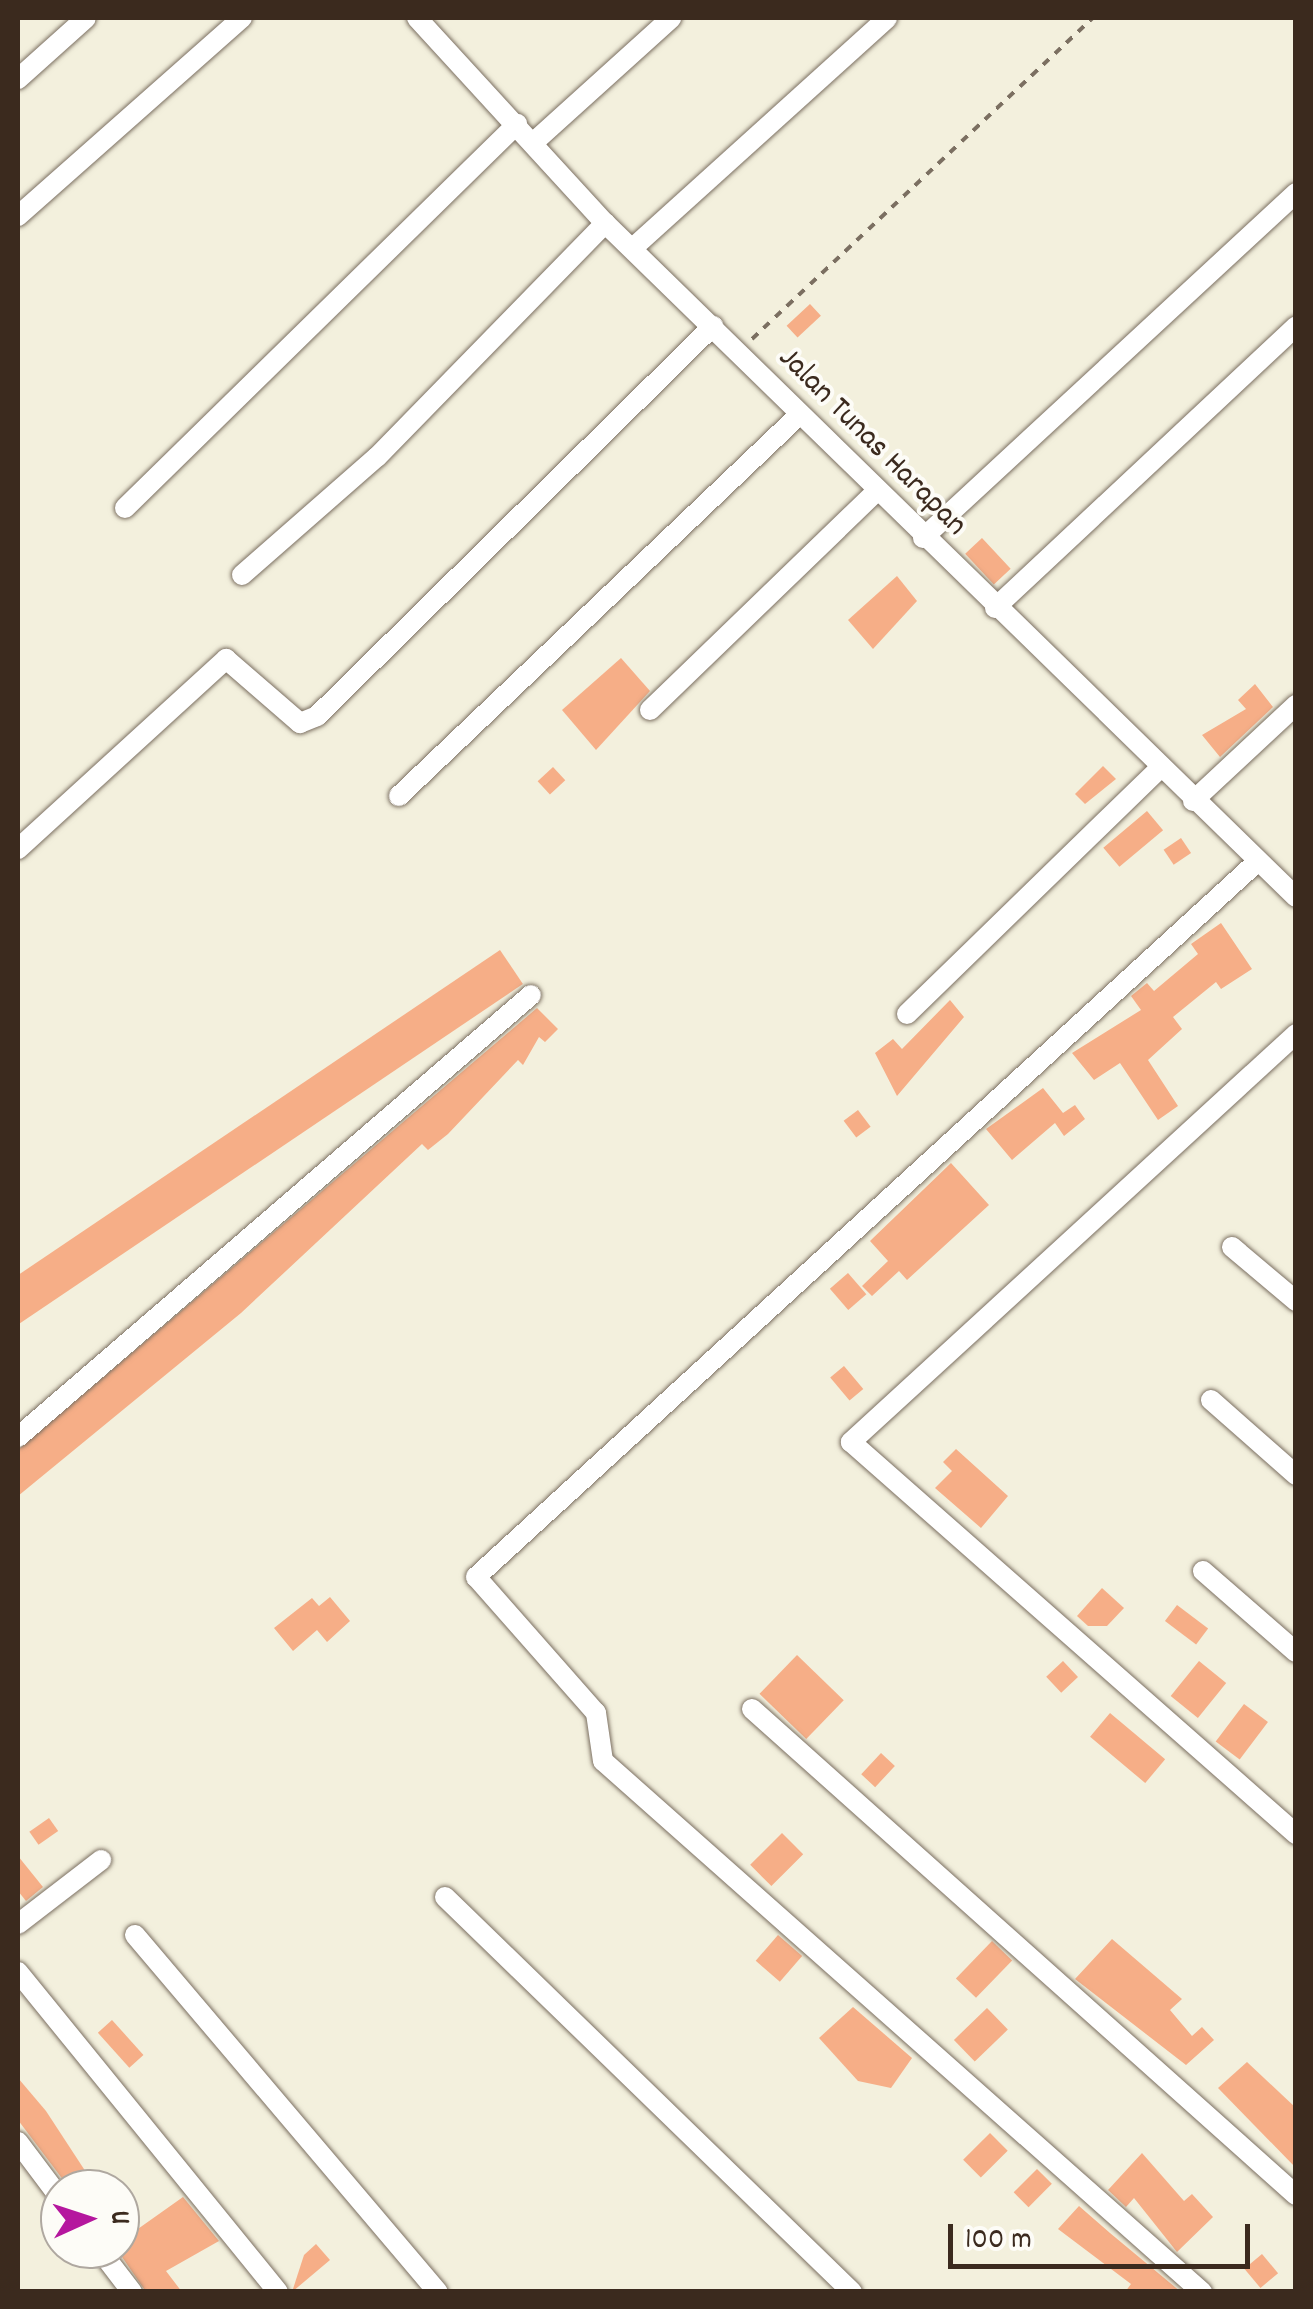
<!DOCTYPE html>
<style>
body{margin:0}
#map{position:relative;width:1313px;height:2309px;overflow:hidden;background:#f3f0dd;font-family:Dekko,sans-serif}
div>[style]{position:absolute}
.building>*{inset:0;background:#f6ae87;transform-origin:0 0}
.path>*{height:4px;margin-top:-2px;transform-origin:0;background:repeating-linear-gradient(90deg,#7b6f61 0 8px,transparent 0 16px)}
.roads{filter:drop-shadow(0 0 2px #7b6f61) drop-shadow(0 0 2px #7b6f61)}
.street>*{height:20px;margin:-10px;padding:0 10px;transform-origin:10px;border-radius:10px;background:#fff}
span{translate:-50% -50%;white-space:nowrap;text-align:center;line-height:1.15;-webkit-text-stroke:8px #fdfcf7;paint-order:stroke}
.street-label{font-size:32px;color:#3b2a1e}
.frame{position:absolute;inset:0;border:20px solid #3b2a1e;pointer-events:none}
.north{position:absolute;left:40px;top:2169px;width:100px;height:100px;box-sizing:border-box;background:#fdfcf7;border:2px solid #afa8a0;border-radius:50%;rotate:87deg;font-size:28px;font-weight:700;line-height:40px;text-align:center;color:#3b2a1e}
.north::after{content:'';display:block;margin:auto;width:35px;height:45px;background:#b5179e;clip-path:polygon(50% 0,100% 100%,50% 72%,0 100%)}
.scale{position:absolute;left:948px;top:2224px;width:302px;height:45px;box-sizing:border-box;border:5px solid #3b2a1e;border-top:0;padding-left:12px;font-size:30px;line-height:35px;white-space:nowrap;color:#3b2a1e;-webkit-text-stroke:8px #fdfcf7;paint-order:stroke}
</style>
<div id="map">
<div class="building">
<div style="left:810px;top:304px;width:16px;height:32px;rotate:47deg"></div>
<div style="left:982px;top:538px;width:42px;height:23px;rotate:47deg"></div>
<div style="clip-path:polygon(897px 576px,917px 601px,873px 649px,848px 620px)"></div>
<div style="clip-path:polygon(621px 658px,650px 691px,596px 750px,562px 710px)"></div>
<div style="clip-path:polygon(1255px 684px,1273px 707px,1220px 757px,1202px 735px,1246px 709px,1238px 700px)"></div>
<div style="clip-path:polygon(1103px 766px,1116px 779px,1085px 804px,1075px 794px)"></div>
<div style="left:553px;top:767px;width:18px;height:21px;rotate:47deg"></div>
<div style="left:1147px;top:811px;width:25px;height:57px;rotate:50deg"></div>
<div style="left:1181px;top:838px;width:18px;height:21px;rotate:56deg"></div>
<div style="clip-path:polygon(1221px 923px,1252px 969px,1221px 989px,1216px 982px,1173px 1017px,1182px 1029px,1148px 1060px,1178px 1106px,1158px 1120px,1120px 1063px,1094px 1080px,1072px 1053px,1141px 1010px,1131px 996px,1147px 983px,1154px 991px,1198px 954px,1191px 944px)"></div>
<div style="left:500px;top:950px;width:41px;height:639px;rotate:56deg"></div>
<div style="clip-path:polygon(950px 1000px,964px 1017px,897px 1096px,875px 1053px,893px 1039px,902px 1049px)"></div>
<div style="clip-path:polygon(537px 1008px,558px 1029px,545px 1042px,539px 1037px,523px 1065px,518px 1060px,448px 1134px,428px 1150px,422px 1144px,241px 1313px,18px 1496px,18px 1450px)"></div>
<div style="clip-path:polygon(1043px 1088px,1063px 1113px,1075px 1105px,1085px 1119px,1064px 1136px,1055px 1123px,1012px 1160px,986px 1129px)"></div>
<div style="left:858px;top:1110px;width:21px;height:18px;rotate:53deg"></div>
<div style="clip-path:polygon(951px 1163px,989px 1205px,907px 1280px,899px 1271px,872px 1296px,862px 1286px,888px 1261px,870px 1241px)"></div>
<div style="left:848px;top:1273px;width:28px;height:24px;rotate:49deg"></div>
<div style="left:844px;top:1366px;width:30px;height:18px;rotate:50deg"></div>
<div style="clip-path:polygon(956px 1449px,1008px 1496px,981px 1528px,935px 1488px,952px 1471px,943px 1462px)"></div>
<div style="clip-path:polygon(1102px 1588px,1124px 1608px,1107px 1626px,1088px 1626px,1077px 1616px)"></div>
<div style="clip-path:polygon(330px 1597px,350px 1621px,327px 1642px,317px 1630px,293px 1651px,274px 1628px,312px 1598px,319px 1606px)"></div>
<div style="left:1177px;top:1605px;width:39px;height:20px;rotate:37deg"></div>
<div style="left:797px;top:1655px;width:65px;height:54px;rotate:44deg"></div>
<div style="left:1063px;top:1661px;width:22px;height:23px;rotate:47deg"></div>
<div style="left:1199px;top:1661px;width:35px;height:45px;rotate:39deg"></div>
<div style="left:1244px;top:1704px;width:30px;height:47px;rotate:37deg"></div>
<div style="left:1110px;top:1713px;width:72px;height:31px;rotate:40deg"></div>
<div style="left:881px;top:1753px;width:19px;height:29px;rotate:43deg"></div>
<div style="left:49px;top:1818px;width:16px;height:24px;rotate:55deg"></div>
<div style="left:782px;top:1833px;width:30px;height:45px;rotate:45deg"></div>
<div style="clip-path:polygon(18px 1856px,43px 1887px,26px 1901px,18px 1891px)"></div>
<div style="left:778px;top:1935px;width:32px;height:34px;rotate:41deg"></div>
<div style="clip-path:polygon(1112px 1939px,1182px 1999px,1170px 2010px,1192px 2036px,1202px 2027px,1214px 2040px,1186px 2065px,1075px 1979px)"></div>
<div style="left:992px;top:1941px;width:28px;height:52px;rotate:44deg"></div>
<div style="clip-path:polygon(853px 2007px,912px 2058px,891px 2088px,858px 2081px,819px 2038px)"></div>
<div style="left:987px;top:2008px;width:30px;height:46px;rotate:46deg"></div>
<div style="left:112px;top:2020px;width:47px;height:19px;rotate:48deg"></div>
<div style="clip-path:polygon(1247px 2062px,1296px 2108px,1296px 2168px,1218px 2088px)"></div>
<div style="clip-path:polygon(18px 2078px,46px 2111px,97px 2189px,70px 2189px,18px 2120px)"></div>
<div style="left:990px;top:2133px;width:25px;height:38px;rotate:45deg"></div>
<div style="clip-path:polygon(1142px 2153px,1184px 2201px,1192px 2194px,1213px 2217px,1177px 2252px,1134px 2198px,1126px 2207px,1108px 2190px)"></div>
<div style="left:1037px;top:2169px;width:21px;height:33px;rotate:45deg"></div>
<div style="clip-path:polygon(183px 2197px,219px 2241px,166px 2271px,182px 2292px,146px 2292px,120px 2254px,120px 2212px,135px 2231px)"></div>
<div style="clip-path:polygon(1079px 2206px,1110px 2233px,1181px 2292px,1125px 2292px,1131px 2284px,1058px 2229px)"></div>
<div style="clip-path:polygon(316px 2244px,330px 2260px,292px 2292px,304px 2255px)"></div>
<div style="left:1262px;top:2254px;width:25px;height:23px;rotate:50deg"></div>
</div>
<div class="path">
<div style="left:752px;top:339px;width:468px;rotate:-43.3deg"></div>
</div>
<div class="roads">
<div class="street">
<div style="left:417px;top:18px;width:278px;rotate:47.5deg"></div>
<div style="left:605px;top:223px;width:965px;rotate:44.29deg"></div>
<div style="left:18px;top:79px;width:91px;rotate:-41.9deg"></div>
<div style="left:534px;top:142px;width:185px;rotate:-42.1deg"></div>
<div style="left:18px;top:216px;width:299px;rotate:-41.5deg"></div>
<div style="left:634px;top:247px;width:341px;rotate:-42.1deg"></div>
<div style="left:125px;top:508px;width:549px;rotate:-44.41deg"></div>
<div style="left:923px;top:538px;width:508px;rotate:-42.77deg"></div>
<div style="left:242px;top:575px;width:179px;rotate:-41.2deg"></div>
<div style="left:377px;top:457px;width:327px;rotate:-45.7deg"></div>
<div style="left:995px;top:608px;width:412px;rotate:-43.1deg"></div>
<div style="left:650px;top:710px;width:314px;rotate:-44deg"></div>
<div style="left:399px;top:796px;width:551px;rotate:-43.6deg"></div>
<div style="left:1193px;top:801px;width:141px;rotate:-43deg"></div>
<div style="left:18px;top:849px;width:282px;rotate:-42.4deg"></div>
<div style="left:226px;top:659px;width:98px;rotate:40.9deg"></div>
<div style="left:300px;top:723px;width:18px;rotate:-22deg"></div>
<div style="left:317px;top:716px;width:556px;rotate:-44.56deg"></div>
<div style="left:907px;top:1014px;width:351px;rotate:-44.2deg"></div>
<div style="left:1296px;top:1034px;width:604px;rotate:137.48deg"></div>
<div style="left:851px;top:1442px;width:593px;rotate:41.38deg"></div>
<div style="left:1232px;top:1247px;width:84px;rotate:40.2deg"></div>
<div style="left:1211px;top:1400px;width:113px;rotate:41.4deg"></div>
<div style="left:18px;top:1437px;width:677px;rotate:-40.75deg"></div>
<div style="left:1203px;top:1571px;width:123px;rotate:41.1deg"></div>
<div style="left:752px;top:1709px;width:729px;rotate:41.78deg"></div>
<div style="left:445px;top:1897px;width:567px;rotate:44.14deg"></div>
<div style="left:18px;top:1924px;width:105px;rotate:-37.6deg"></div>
<div style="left:135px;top:1935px;width:468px;rotate:49.7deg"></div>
<div style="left:18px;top:1972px;width:412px;rotate:50.9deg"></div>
<div style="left:18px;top:2142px;width:70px;rotate:53.1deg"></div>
<div style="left:99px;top:2249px;width:54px;rotate:52.5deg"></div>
<div style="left:1202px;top:2292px;width:800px;rotate:-138.44deg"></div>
<div style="left:603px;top:1761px;width:49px;rotate:-98.3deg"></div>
<div style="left:596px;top:1713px;width:181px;rotate:-131.4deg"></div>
<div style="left:476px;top:1577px;width:1060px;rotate:-42.48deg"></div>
</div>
</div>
<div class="street-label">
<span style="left:871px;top:443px;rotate:45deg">Jalan Tunas Harapan</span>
</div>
<div class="frame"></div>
<div class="north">U</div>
<div class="scale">100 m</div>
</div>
